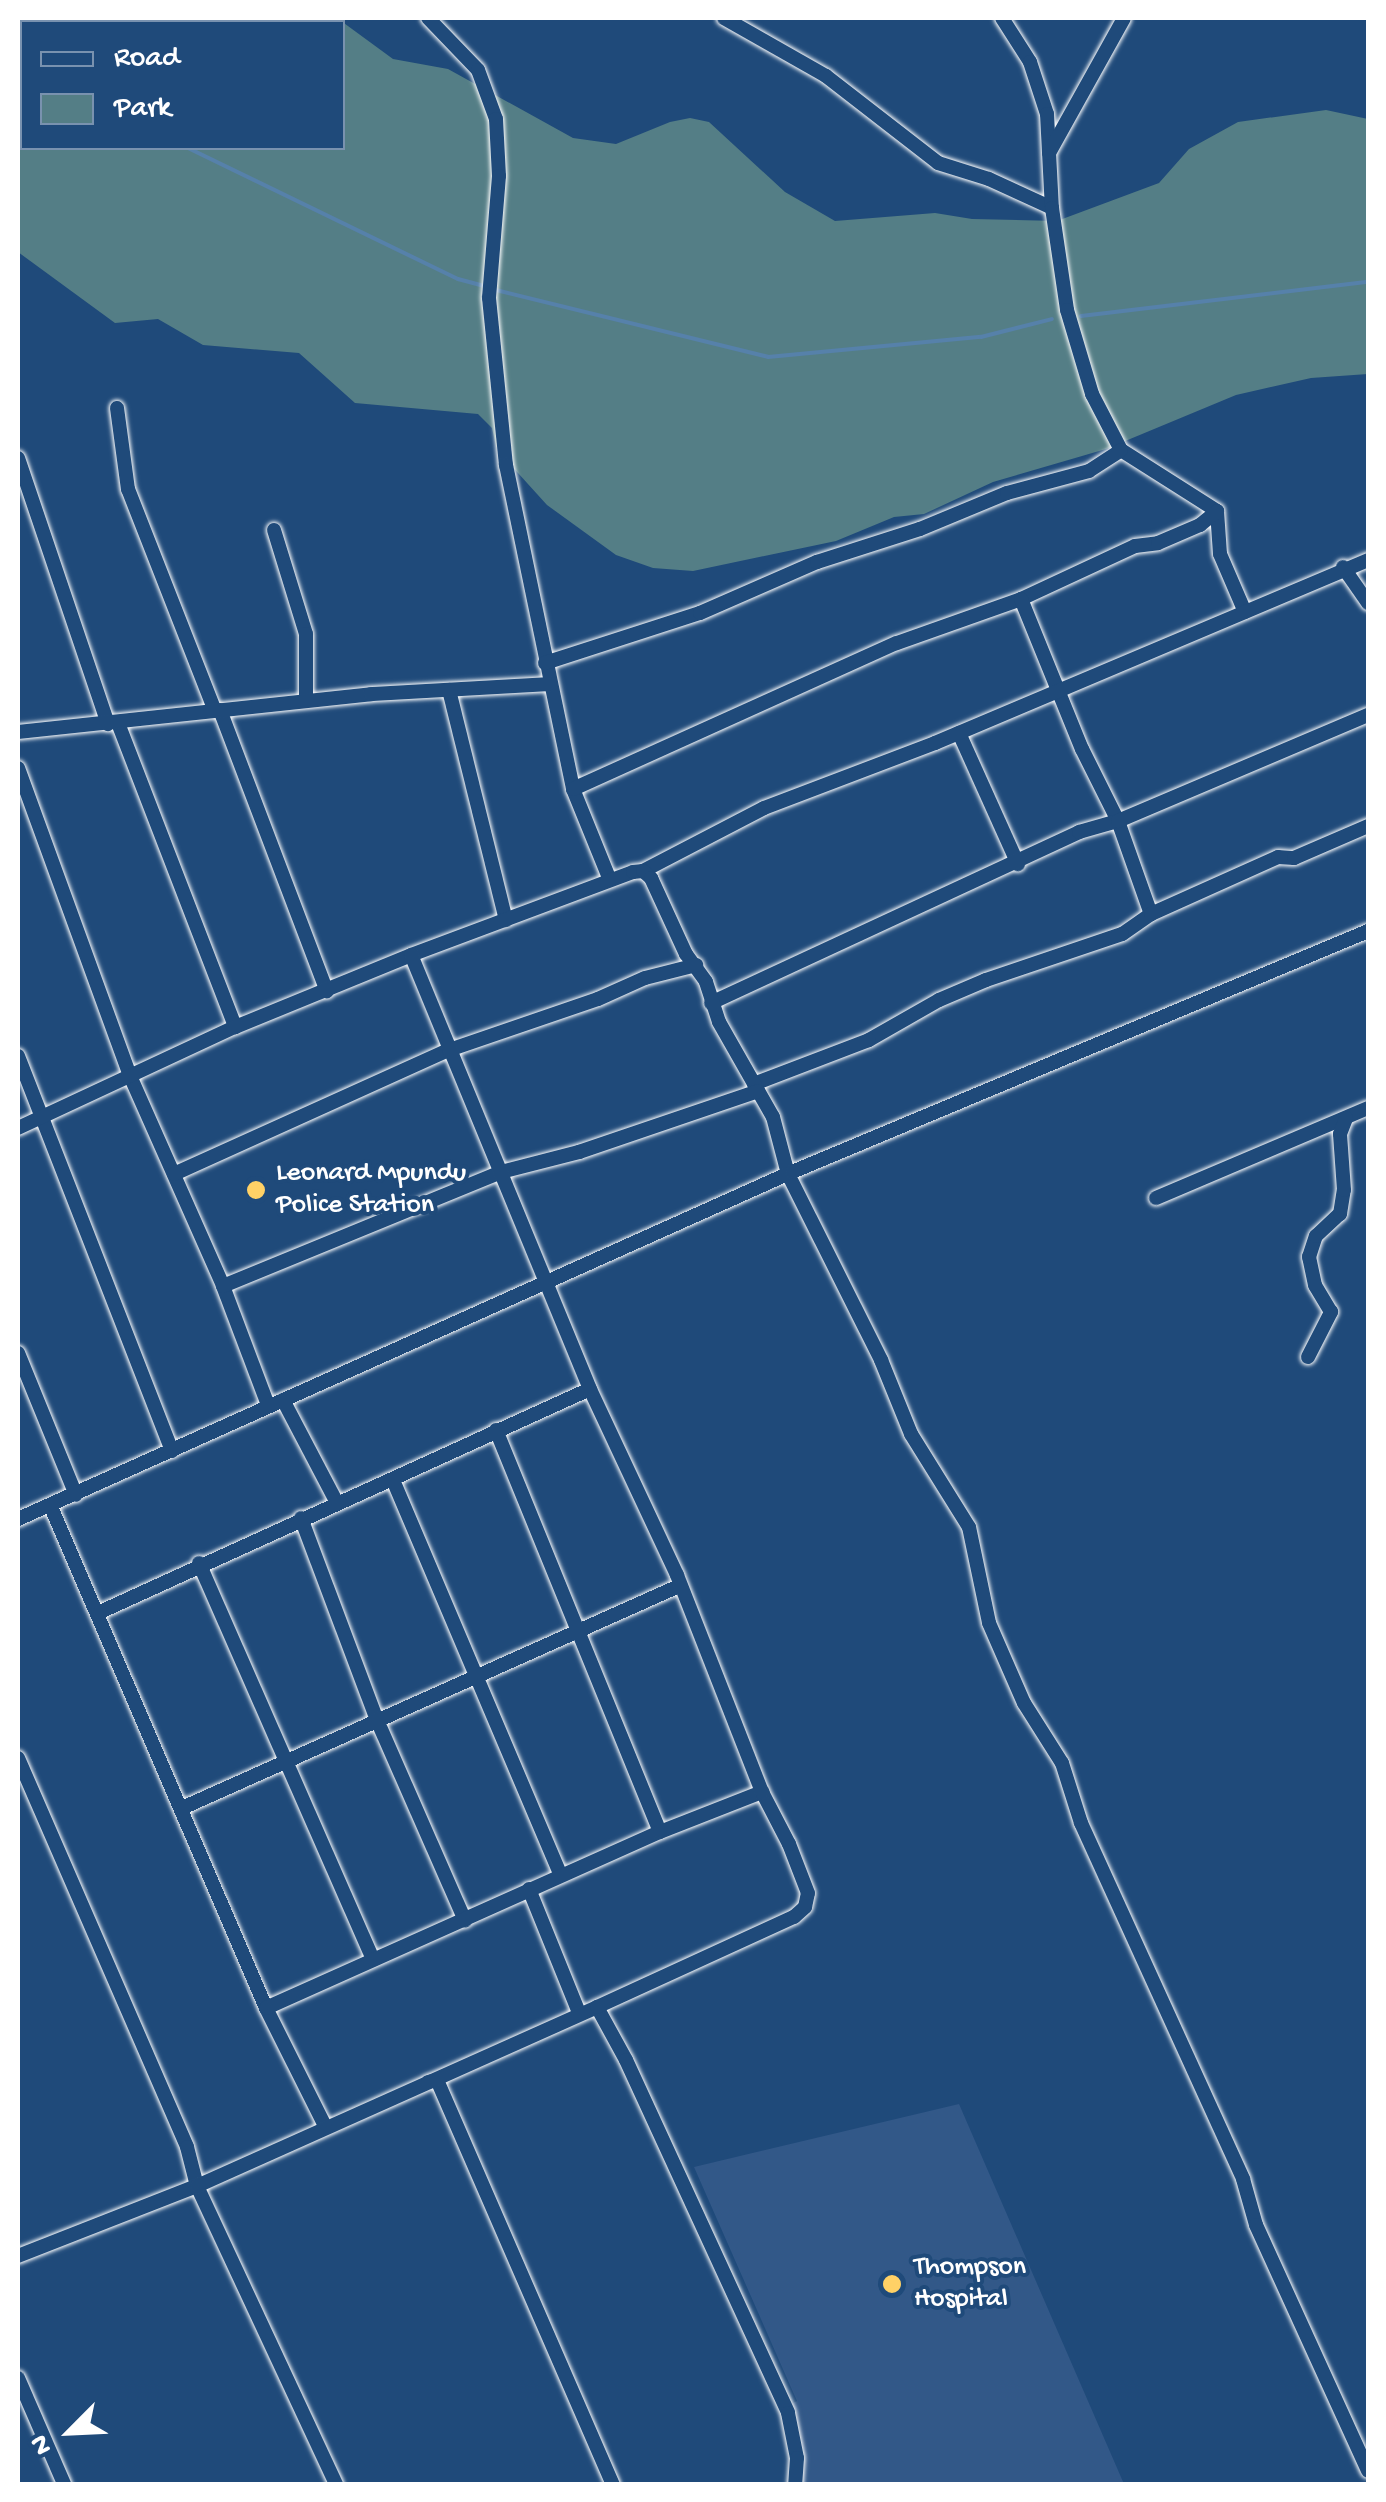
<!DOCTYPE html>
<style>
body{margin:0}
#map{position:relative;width:1386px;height:2502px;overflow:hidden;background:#1f4a7a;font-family:"Gochi Hand",sans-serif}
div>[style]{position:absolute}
.built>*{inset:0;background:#325888}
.green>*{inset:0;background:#547e86}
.stream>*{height:4px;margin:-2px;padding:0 2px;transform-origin:2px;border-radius:2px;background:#5681aa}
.roads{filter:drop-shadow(0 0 2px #fff) drop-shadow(0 0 2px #fff)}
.minor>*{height:14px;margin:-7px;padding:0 7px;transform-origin:7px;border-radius:7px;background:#1f4a7a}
.dots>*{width:28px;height:28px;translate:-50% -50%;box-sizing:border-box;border:5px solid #1f4a7a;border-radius:50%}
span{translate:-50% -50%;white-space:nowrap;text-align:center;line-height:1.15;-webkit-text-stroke:8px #1f4a7a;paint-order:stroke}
.poi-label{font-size:28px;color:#fff}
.left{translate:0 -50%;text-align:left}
.frame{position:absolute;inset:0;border:20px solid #fff;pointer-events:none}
.legend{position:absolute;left:20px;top:20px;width:325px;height:130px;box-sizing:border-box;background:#1f4a7a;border:2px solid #7992af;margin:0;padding:12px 18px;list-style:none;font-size:30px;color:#fff}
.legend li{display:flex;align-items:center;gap:20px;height:50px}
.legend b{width:50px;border:2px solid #7992af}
.north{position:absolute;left:20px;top:2382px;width:100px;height:100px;-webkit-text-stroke:8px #1f4a7a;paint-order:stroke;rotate:246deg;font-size:28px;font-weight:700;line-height:40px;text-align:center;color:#fff}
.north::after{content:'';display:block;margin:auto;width:35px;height:45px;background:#fff;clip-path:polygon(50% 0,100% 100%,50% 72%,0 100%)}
</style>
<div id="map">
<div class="built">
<div style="clip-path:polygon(959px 2104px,1124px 2484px,795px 2484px,793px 2403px,797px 2401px,694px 2167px)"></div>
</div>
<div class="green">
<div style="clip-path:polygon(evenodd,18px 18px,337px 18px,393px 59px,448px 69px,573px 138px,616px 144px,670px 122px,690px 118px,709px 122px,785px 192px,835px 221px,935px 213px,972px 219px,1057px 221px,1159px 183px,1189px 149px,1238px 122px,1326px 110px,1368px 119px,1368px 374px,1311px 378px,1236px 395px,1106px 449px,993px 482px,924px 514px,894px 517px,836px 541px,693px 571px,653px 568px,616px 555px,547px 505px,507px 461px,496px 446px,492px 428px,478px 414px,355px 403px,299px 353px,203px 345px,158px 319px,115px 323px,18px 252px,18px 18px,22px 22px,342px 22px,342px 148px,22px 148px,22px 22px)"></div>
</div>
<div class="stream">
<div style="left:18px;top:65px;width:4px;rotate:27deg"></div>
<div style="left:188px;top:148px;width:300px;rotate:25.9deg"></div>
<div style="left:458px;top:279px;width:30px;rotate:15deg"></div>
<div style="left:496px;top:290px;width:280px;rotate:13.8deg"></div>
<div style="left:768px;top:357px;width:214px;rotate:-5.4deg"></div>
<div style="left:981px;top:337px;width:73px;rotate:-14.2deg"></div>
<div style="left:1081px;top:316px;width:289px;rotate:-6.8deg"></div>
</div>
<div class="roads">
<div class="minor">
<div style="left:428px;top:18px;width:72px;rotate:46.1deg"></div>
<div style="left:478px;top:70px;width:52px;rotate:69.8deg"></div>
<div style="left:496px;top:119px;width:57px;rotate:87deg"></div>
<div style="left:499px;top:176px;width:122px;rotate:94.7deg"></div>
<div style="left:489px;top:298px;width:168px;rotate:84.2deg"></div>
<div style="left:506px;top:465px;width:331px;rotate:78.3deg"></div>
<div style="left:573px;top:789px;width:98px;rotate:67.9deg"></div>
<div style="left:724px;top:18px;width:117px;rotate:29.6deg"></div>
<div style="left:826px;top:76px;width:142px;rotate:37.8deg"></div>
<div style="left:938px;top:163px;width:53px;rotate:17.4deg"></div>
<div style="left:989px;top:179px;width:69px;rotate:24.7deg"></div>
<div style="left:1002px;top:18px;width:52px;rotate:57.5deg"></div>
<div style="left:1030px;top:62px;width:55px;rotate:71.9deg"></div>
<div style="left:1047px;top:114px;width:94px;rotate:87deg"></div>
<div style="left:1052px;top:208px;width:103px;rotate:81.6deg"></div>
<div style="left:1067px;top:310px;width:88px;rotate:73.4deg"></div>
<div style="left:1092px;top:394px;width:63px;rotate:62.6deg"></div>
<div style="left:1121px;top:450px;width:114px;rotate:32.4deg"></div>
<div style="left:1217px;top:511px;width:43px;rotate:86deg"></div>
<div style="left:1220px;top:554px;width:63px;rotate:66.7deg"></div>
<div style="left:1049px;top:153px;width:154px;rotate:-60.9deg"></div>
<div style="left:117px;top:408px;width:82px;rotate:82.3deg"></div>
<div style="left:128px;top:489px;width:238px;rotate:68.6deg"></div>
<div style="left:18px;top:458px;width:281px;rotate:71.3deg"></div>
<div style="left:274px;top:530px;width:109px;rotate:72.9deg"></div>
<div style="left:306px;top:634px;width:66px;rotate:90deg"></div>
<div style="left:1343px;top:567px;width:44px;rotate:55.2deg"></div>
<div style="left:1021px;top:599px;width:126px;rotate:-24.9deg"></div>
<div style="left:1135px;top:546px;width:23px;rotate:-7deg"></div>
<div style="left:1158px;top:543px;width:46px;rotate:-23.2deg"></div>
<div style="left:1200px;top:525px;width:22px;rotate:-39deg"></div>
<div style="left:545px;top:663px;width:163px;rotate:-17.9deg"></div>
<div style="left:700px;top:613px;width:128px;rotate:-23.6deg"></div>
<div style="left:817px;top:562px;width:108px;rotate:-17.8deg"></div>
<div style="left:920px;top:529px;width:94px;rotate:-22.5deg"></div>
<div style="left:1007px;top:493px;width:85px;rotate:-15deg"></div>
<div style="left:1089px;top:471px;width:38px;rotate:-33deg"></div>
<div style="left:449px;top:690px;width:237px;rotate:76.1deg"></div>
<div style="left:220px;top:710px;width:301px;rotate:69.2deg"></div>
<div style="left:118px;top:723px;width:326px;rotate:68.9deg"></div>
<div style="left:18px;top:732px;width:355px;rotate:-6.1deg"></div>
<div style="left:371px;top:694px;width:177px;rotate:-3.2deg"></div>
<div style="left:959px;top:733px;width:144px;rotate:65.8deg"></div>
<div style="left:18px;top:768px;width:330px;rotate:70deg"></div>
<div style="left:131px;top:1078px;width:227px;rotate:66.1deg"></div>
<div style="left:223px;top:1286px;width:127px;rotate:69.3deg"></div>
<div style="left:573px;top:789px;width:355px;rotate:-24.3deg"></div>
<div style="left:897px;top:643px;width:132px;rotate:-19.5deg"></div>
<div style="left:1021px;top:599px;width:162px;rotate:67.9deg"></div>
<div style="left:1082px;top:749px;width:80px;rotate:63.4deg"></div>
<div style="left:1118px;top:821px;width:99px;rotate:70.5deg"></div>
<div style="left:1151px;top:914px;width:35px;rotate:145deg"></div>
<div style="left:1122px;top:934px;width:144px;rotate:161.3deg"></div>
<div style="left:986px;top:980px;width:51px;rotate:156.9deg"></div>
<div style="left:939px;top:1000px;width:81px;rotate:150.3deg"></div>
<div style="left:869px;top:1040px;width:123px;rotate:159.1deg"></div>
<div style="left:643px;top:871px;width:136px;rotate:-27.5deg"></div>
<div style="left:764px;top:808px;width:183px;rotate:-20.8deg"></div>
<div style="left:935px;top:743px;width:470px;rotate:-22.9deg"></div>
<div style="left:1151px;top:914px;width:139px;rotate:-24.2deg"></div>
<div style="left:1278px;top:857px;width:16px;rotate:4deg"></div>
<div style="left:1294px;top:858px;width:81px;rotate:-23.4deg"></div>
<div style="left:711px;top:1003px;width:406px;rotate:-24.9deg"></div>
<div style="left:1079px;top:832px;width:41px;rotate:-15.8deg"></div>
<div style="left:1118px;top:821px;width:272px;rotate:-23deg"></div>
<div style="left:18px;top:1056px;width:424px;rotate:68.7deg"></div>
<div style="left:18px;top:1128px;width:239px;rotate:-25deg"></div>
<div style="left:235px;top:1027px;width:190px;rotate:-22.2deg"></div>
<div style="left:411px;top:955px;width:237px;rotate:-20.5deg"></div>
<div style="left:633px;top:872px;width:10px;rotate:-6deg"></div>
<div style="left:643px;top:871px;width:11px;rotate:41deg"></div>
<div style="left:651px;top:878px;width:84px;rotate:65.3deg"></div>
<div style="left:686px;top:954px;width:34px;rotate:54deg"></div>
<div style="left:706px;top:982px;width:42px;rotate:72deg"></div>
<div style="left:719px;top:1022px;width:109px;rotate:60.4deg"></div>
<div style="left:773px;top:1117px;width:59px;rotate:75.3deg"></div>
<div style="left:788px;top:1174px;width:208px;rotate:63.4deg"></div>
<div style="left:881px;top:1360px;width:80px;rotate:67.9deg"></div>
<div style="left:911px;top:1434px;width:110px;rotate:58.1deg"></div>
<div style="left:969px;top:1527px;width:98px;rotate:78.2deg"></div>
<div style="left:989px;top:1623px;width:87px;rotate:66.4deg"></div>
<div style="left:1024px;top:1703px;width:71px;rotate:57.7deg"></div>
<div style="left:1062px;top:1763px;width:63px;rotate:72.4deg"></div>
<div style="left:1081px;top:1823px;width:391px;rotate:65.5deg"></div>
<div style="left:1243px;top:2179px;width:48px;rotate:74.2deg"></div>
<div style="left:1256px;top:2225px;width:270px;rotate:65.5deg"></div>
<div style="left:174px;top:1174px;width:302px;rotate:-24.3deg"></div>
<div style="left:449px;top:1050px;width:157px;rotate:-18.9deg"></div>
<div style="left:598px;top:999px;width:51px;rotate:-24.1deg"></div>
<div style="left:645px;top:978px;width:53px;rotate:-14.3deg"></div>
<div style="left:1156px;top:1198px;width:230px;rotate:-23deg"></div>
<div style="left:223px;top:1286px;width:300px;rotate:-22.3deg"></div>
<div style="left:501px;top:1172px;width:81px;rotate:-14.4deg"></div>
<div style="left:579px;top:1152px;width:189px;rotate:-18.8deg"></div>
<div style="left:18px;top:1353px;width:153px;rotate:67.8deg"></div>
<div style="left:1308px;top:1357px;width:51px;rotate:-62.9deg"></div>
<div style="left:1331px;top:1312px;width:31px;rotate:-121deg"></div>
<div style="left:1315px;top:1285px;width:29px;rotate:-102deg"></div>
<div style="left:1309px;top:1257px;width:22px;rotate:-72deg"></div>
<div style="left:1316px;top:1236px;width:33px;rotate:-43deg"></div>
<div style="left:1340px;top:1214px;width:24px;rotate:-81deg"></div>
<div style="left:1344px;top:1190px;width:56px;rotate:-94.1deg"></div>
<div style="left:1340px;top:1134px;width:17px;rotate:-69deg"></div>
<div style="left:283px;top:1400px;width:114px;rotate:62.3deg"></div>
<div style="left:496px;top:1430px;width:434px;rotate:67.8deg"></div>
<div style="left:393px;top:1480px;width:429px;rotate:67deg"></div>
<div style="left:51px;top:1507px;width:545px;rotate:66.77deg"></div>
<div style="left:266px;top:2008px;width:132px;rotate:63.4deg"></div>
<div style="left:301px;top:1518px;width:216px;rotate:69.4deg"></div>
<div style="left:377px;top:1720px;width:219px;rotate:66.3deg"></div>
<div style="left:18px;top:1519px;width:848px;rotate:-24.15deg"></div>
<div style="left:792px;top:1172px;width:624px;rotate:-22.7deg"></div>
<div style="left:199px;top:1563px;width:433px;rotate:66.3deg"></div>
<div style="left:100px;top:1612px;width:538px;rotate:-24.47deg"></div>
<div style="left:18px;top:1758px;width:424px;rotate:66.5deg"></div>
<div style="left:187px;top:2147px;width:40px;rotate:75.6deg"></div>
<div style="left:197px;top:2186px;width:329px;rotate:65deg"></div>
<div style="left:182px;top:1808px;width:544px;rotate:-24.07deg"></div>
<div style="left:529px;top:1889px;width:134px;rotate:68deg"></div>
<div style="left:597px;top:2007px;width:60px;rotate:61.3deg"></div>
<div style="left:626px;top:2060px;width:388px;rotate:65.3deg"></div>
<div style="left:788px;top:2413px;width:46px;rotate:78.7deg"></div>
<div style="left:797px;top:2458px;width:26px;rotate:94deg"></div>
<div style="left:266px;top:2008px;width:432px;rotate:-24.1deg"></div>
<div style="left:660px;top:1832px;width:110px;rotate:-21.4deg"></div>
<div style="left:428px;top:2082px;width:9px;rotate:-13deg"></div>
<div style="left:437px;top:2080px;width:441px;rotate:66.5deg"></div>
<div style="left:18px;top:2256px;width:192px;rotate:-21.4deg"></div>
<div style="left:197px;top:2186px;width:438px;rotate:-24.1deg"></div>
<div style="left:597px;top:2007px;width:217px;rotate:-24.6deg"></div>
<div style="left:794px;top:1917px;width:15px;rotate:-42deg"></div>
<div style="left:805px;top:1907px;width:14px;rotate:-78deg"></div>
<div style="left:808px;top:1893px;width:53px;rotate:-111.2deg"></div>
<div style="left:789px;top:1844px;width:59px;rotate:-117.4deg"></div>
<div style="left:762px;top:1792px;width:233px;rotate:-111.4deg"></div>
<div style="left:677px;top:1575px;width:205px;rotate:-115.1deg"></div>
<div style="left:590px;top:1389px;width:469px;rotate:-112.4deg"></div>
<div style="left:18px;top:2378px;width:116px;rotate:66.5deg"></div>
</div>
</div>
<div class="dots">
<div style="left:256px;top:1190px;background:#ffd166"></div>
<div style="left:892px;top:2284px;background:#ffd166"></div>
</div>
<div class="poi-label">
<span class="left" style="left:276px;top:1190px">Leonard Mpundu<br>Police Station</span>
<span class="left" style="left:914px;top:2284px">Thompson<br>Hospital</span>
</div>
<div class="frame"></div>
<ul class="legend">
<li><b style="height:12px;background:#1f4a7a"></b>Road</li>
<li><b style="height:28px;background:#547e86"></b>Park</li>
</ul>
<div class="north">N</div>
</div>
